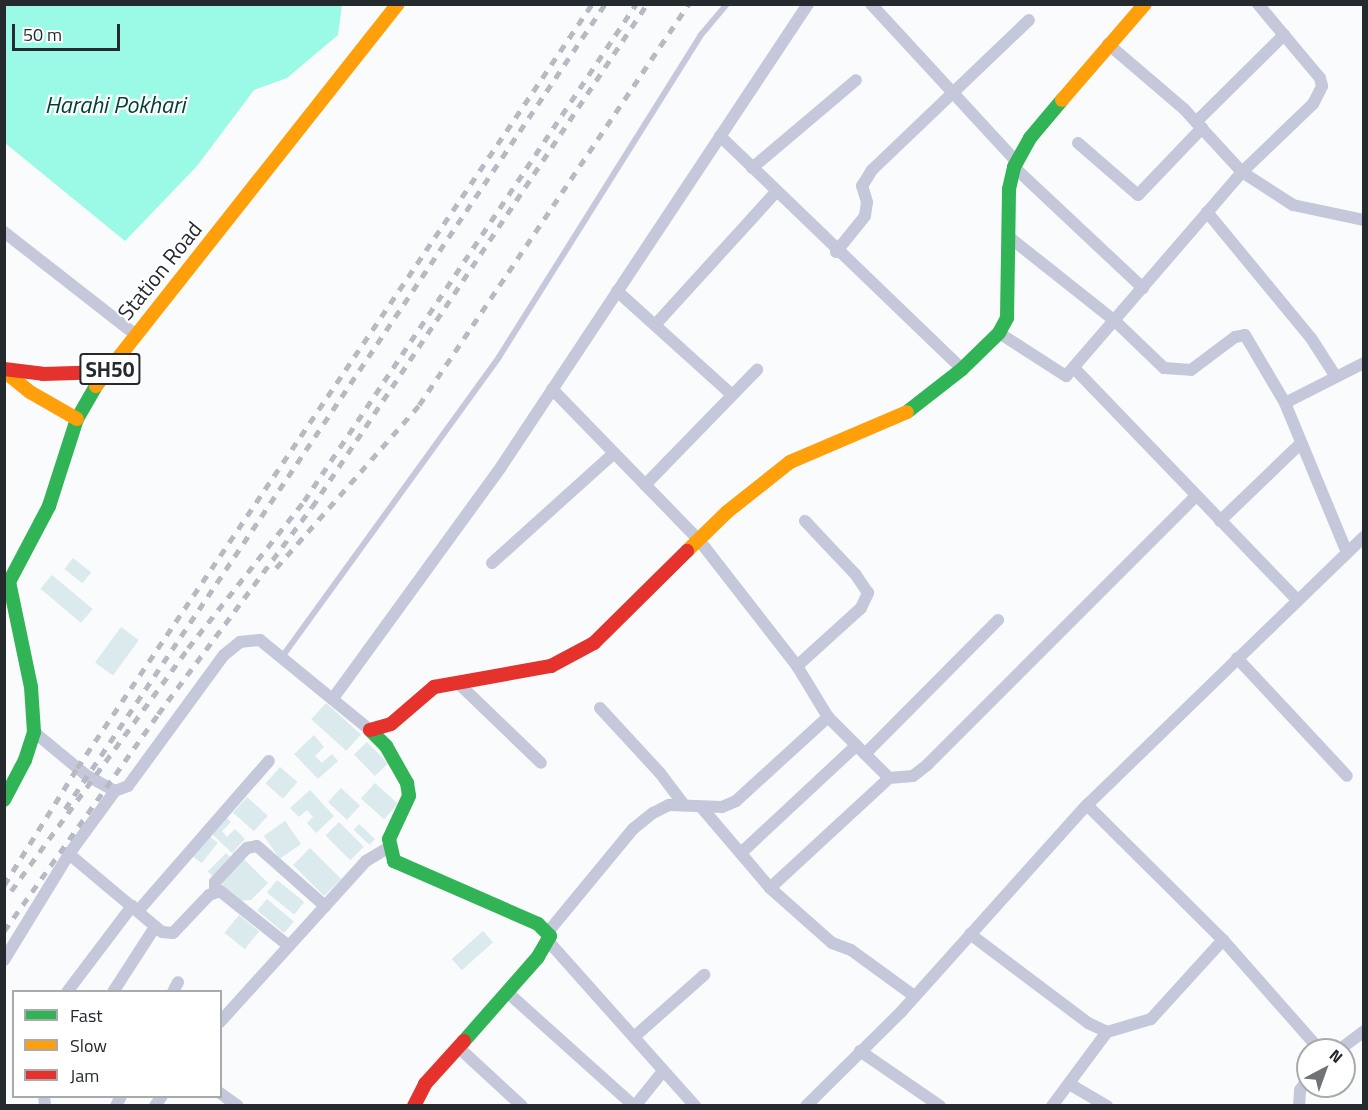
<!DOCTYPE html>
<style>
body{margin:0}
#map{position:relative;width:1368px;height:1110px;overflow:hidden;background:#f9fbfc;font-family:"Titillium Web",sans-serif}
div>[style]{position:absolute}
.water>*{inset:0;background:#9bfae5}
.building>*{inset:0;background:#dbeaed;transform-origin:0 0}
.lane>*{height:6px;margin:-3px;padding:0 3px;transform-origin:3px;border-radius:3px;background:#c4c8da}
.street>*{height:12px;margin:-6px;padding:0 6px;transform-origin:6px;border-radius:6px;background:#c4c8da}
.fast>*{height:14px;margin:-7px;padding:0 7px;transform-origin:7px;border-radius:7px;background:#30b455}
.slow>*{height:14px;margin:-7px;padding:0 7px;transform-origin:7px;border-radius:7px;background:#ff9f0a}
.jam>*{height:14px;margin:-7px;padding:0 7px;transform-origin:7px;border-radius:7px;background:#e5322d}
.rail>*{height:4.5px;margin-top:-2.25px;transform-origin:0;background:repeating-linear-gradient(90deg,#b8bac3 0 8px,transparent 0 16px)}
span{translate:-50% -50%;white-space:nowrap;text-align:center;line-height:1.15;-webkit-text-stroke:4.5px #fff;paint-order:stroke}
.shield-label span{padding:2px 4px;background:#fff;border:2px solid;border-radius:4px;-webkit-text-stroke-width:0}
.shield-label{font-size:21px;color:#252a2e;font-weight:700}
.street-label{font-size:22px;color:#252a2e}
.water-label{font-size:24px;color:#003f33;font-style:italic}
.frame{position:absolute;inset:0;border:6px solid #252a2e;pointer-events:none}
.legend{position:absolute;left:12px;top:990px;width:210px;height:108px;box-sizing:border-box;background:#fff;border:2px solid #a8aaab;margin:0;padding:8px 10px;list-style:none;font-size:18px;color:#252a2e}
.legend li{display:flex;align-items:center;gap:12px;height:30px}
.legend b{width:30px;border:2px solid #a8aaab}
.north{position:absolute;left:1296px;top:1038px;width:60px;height:60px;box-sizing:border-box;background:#fff;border:2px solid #a8aaab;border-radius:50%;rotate:41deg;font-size:16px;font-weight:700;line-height:24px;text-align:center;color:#252a2e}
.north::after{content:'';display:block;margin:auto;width:21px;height:27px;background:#6f7376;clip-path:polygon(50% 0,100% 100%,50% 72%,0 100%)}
.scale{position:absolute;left:12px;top:24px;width:108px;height:27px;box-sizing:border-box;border:3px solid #252a2e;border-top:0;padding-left:8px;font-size:18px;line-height:21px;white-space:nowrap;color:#252a2e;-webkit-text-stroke:4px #fff;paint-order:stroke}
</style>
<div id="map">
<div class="water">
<div style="clip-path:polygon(5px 4px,342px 4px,342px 5px,338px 35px,287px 78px,254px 90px,197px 166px,125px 241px,5px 143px)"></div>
</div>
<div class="building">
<div style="left:73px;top:558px;width:23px;height:14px;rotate:38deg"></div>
<div style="left:52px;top:575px;width:53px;height:18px;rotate:40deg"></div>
<div style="left:121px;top:627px;width:22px;height:44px;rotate:36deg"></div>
<div style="left:326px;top:703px;width:47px;height:22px;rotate:42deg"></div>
<div style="clip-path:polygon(314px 735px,324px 747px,315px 756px,322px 763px,332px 754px,338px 761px,318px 779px,294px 754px)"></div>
<div style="left:367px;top:742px;width:30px;height:18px;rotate:46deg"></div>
<div style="left:280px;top:767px;width:23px;height:22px;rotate:41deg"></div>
<div style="left:375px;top:783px;width:31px;height:21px;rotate:42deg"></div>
<div style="left:341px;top:788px;width:26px;height:19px;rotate:43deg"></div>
<div style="clip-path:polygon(310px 790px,334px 816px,316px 833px,307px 823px,313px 817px,307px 810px,299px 817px,290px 808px)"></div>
<div style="left:247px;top:797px;width:28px;height:21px;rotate:42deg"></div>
<div style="clip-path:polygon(225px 816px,231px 822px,222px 831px,227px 837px,235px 829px,245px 839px,232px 853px,210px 832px)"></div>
<div style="left:285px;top:821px;width:28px;height:26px;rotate:55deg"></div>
<div style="left:339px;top:822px;width:35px;height:19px;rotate:45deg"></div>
<div style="left:359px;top:824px;width:22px;height:8px;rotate:43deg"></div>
<div style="left:209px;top:836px;width:11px;height:26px;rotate:38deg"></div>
<div style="left:310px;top:848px;width:44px;height:24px;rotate:45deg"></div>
<div style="left:226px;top:853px;width:11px;height:26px;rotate:45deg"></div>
<div style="clip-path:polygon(243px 858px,268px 883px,251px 900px,238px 901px,219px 881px)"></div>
<div style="left:277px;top:880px;width:35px;height:16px;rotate:39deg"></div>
<div style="left:267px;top:899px;width:35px;height:15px;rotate:40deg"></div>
<div style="left:239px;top:915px;width:26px;height:23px;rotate:39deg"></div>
<div style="left:483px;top:931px;width:15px;height:42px;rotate:48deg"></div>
</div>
<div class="lane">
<div style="left:282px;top:657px;width:370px;rotate:-54.1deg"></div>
<div style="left:499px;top:357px;width:379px;rotate:-57.9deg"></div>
<div style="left:700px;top:36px;width:42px;rotate:-49.8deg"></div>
</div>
<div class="street">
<div style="left:871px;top:4px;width:215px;rotate:47.3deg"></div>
<div style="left:1108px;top:44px;width:100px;rotate:40.5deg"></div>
<div style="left:1184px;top:109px;width:86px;rotate:47.4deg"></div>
<div style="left:1242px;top:172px;width:98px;rotate:-43.8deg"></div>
<div style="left:1313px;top:104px;width:20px;rotate:-63deg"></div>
<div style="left:1322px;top:86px;width:8px;rotate:-104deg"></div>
<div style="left:1320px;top:78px;width:97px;rotate:-130deg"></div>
<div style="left:1196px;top:122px;width:124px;rotate:-44.7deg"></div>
<div style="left:720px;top:136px;width:336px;rotate:43.9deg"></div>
<div style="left:1078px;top:143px;width:79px;rotate:40.9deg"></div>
<div style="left:1138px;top:195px;width:93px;rotate:-46.3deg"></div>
<div style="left:1014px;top:167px;width:177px;rotate:43.2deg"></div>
<div style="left:752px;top:168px;width:136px;rotate:-40.2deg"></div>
<div style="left:1207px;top:212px;width:163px;rotate:50.5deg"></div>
<div style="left:1311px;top:338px;width:46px;rotate:57.3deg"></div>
<div style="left:4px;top:232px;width:167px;rotate:38deg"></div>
<div style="left:1009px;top:237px;width:135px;rotate:38.4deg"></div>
<div style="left:1115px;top:321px;width:68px;rotate:43.8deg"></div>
<div style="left:1164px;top:368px;width:27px;rotate:4deg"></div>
<div style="left:1191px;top:370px;width:55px;rotate:-36.9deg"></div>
<div style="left:1235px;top:337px;width:10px;rotate:-11deg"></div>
<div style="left:1245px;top:335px;width:79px;rotate:59.5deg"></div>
<div style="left:1285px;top:403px;width:162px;rotate:67.5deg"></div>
<div style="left:836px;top:252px;width:46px;rotate:-51.1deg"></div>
<div style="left:865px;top:216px;width:14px;rotate:-82deg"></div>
<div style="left:867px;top:202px;width:17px;rotate:-107deg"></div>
<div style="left:862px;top:186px;width:19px;rotate:-58deg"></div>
<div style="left:872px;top:170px;width:217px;rotate:-43.7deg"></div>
<div style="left:617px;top:291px;width:155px;rotate:42.1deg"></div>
<div style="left:655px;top:325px;width:180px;rotate:-47.7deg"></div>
<div style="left:999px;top:333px;width:80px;rotate:32.7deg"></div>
<div style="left:1066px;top:376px;width:269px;rotate:-49.2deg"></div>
<div style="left:1242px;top:172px;width:61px;rotate:32.9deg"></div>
<div style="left:1293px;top:205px;width:73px;rotate:11.9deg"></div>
<div style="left:1074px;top:368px;width:322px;rotate:46.1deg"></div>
<div style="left:552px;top:389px;width:211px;rotate:45.8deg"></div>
<div style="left:699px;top:540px;width:160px;rotate:52.1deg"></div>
<div style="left:797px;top:666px;width:60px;rotate:58.7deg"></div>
<div style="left:828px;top:717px;width:86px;rotate:45deg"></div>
<div style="left:889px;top:778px;width:24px;rotate:-5deg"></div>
<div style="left:913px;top:776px;width:18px;rotate:-38deg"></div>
<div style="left:927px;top:765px;width:380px;rotate:-45deg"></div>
<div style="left:1285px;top:403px;width:89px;rotate:-26.9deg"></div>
<div style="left:645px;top:485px;width:161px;rotate:-45.8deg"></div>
<div style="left:1220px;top:521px;width:111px;rotate:-43.9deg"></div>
<div style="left:492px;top:563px;width:164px;rotate:-42deg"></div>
<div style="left:1237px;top:658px;width:161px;rotate:47deg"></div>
<div style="left:797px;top:666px;width:86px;rotate:-42.2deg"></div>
<div style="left:861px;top:608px;width:17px;rotate:-65deg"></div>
<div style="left:868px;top:593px;width:23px;rotate:-124deg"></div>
<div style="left:855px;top:574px;width:73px;rotate:-133.3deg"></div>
<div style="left:458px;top:683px;width:115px;rotate:43.9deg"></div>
<div style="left:334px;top:697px;width:284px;rotate:-54deg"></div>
<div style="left:501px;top:467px;width:556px;rotate:-56.45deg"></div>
<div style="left:600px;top:708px;width:88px;rotate:47.3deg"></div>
<div style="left:660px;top:773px;width:38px;rotate:53deg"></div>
<div style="left:34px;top:732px;width:67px;rotate:39.6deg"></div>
<div style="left:86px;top:775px;width:33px;rotate:29deg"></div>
<div style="left:865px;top:754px;width:189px;rotate:-45.2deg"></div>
<div style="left:1087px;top:805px;width:192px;rotate:44.8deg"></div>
<div style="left:1223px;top:940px;width:147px;rotate:48.6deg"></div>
<div style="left:702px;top:808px;width:105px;rotate:49.6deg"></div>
<div style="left:770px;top:888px;width:83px;rotate:41.6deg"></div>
<div style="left:832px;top:943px;width:20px;rotate:20deg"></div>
<div style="left:851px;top:950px;width:78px;rotate:36.1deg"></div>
<div style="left:741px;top:853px;width:158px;rotate:-43deg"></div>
<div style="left:69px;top:854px;width:121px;rotate:40deg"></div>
<div style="left:162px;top:932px;width:11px;rotate:5deg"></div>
<div style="left:173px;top:933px;width:52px;rotate:-46.5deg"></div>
<div style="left:209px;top:895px;width:12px;rotate:-20deg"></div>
<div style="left:220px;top:891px;width:88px;rotate:38.6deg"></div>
<div style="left:770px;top:888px;width:162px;rotate:-42.7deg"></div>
<div style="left:215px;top:892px;width:10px;rotate:-90deg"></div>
<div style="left:215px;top:882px;width:34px;rotate:-47deg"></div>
<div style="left:238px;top:857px;width:13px;rotate:-45deg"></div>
<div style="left:247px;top:848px;width:10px;rotate:-11deg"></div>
<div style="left:257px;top:846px;width:91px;rotate:41.4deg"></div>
<div style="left:138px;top:911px;width:199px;rotate:-48.9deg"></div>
<div style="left:548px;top:932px;width:134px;rotate:-50.5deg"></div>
<div style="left:633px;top:829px;width:26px;rotate:-39deg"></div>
<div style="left:653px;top:813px;width:18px;rotate:-27deg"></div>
<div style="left:669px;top:805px;width:53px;rotate:2.2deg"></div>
<div style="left:722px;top:807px;width:15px;rotate:-23deg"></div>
<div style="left:736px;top:801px;width:125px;rotate:-42.4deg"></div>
<div style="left:970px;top:934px;width:148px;rotate:37deg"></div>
<div style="left:1088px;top:1023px;width:21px;rotate:25deg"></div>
<div style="left:1107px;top:1032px;width:46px;rotate:-16.5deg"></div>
<div style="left:1151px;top:1019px;width:107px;rotate:-47.7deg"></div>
<div style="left:549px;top:942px;width:220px;rotate:48.3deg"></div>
<div style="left:4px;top:960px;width:124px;rotate:-58.5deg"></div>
<div style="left:69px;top:854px;width:78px;rotate:-53.9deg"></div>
<div style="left:115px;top:791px;width:14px;rotate:-21deg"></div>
<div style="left:128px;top:786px;width:162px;rotate:-53.8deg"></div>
<div style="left:224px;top:655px;width:21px;rotate:-39deg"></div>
<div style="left:240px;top:642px;width:20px;rotate:-6deg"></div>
<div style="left:260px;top:640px;width:142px;rotate:39.3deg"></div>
<div style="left:67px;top:992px;width:108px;rotate:-52.9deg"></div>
<div style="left:113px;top:992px;width:77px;rotate:-57.1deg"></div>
<div style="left:173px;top:992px;width:11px;rotate:-63deg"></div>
<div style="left:507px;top:992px;width:171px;rotate:41.9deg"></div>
<div style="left:220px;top:1022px;width:217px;rotate:-47.8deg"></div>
<div style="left:366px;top:861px;width:26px;rotate:-31deg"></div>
<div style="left:634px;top:1037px;width:94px;rotate:-41.5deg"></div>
<div style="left:458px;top:1047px;width:87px;rotate:42.7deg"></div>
<div style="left:1339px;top:1050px;width:31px;rotate:-37deg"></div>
<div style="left:860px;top:1051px;width:97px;rotate:34.5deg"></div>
<div style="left:1071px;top:1085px;width:42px;rotate:30.3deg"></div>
<div style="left:220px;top:1093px;width:22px;rotate:36deg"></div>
<div style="left:44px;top:1096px;width:10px;rotate:84deg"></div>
<div style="left:116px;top:1106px;width:11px;rotate:-63deg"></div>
<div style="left:155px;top:1106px;width:12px;rotate:-55deg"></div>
<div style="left:635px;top:1106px;width:45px;rotate:-51.3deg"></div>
<div style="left:806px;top:1106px;width:134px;rotate:-44.7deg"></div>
<div style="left:901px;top:1012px;width:278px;rotate:-48.1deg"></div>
<div style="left:1087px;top:805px;width:385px;rotate:-44.1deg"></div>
<div style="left:1052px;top:1106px;width:92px;rotate:-53.4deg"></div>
<div style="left:1299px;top:1106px;width:16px;rotate:-86deg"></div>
<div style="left:1300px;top:1090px;width:14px;rotate:-54deg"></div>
</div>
<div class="fast">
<div style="left:907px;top:412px;width:70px;rotate:-38deg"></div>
<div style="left:962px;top:369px;width:52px;rotate:-44.2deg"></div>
<div style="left:999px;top:333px;width:17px;rotate:-62deg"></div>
<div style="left:1007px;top:318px;width:129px;rotate:-89.1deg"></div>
<div style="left:1009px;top:189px;width:23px;rotate:-77deg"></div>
<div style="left:1014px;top:167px;width:33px;rotate:-61deg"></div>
<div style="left:1030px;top:138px;width:50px;rotate:-49.9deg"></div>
<div style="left:370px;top:730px;width:23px;rotate:45deg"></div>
<div style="left:386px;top:746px;width:43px;rotate:60.4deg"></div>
<div style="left:407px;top:783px;width:13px;rotate:81deg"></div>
<div style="left:409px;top:796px;width:47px;rotate:114.9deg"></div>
<div style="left:389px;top:839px;width:23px;rotate:77deg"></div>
<div style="left:394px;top:861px;width:157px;rotate:23.6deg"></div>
<div style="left:538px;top:924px;width:17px;rotate:45deg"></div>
<div style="left:550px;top:936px;width:24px;rotate:120deg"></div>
<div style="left:538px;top:957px;width:112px;rotate:131.4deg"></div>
<div style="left:4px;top:800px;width:45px;rotate:-62.3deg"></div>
<div style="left:25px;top:760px;width:29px;rotate:-72deg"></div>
<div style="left:34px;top:732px;width:45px;rotate:-93.8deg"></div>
<div style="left:31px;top:687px;width:107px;rotate:-101.8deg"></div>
<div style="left:9px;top:582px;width:86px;rotate:-62.2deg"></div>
<div style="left:49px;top:506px;width:91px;rotate:-72.2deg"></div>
<div style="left:77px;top:419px;width:38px;rotate:-60deg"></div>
</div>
<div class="slow">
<div style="left:1062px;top:100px;width:127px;rotate:-49.2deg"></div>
<div style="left:4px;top:371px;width:33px;rotate:39deg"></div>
<div style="left:30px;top:392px;width:54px;rotate:29.9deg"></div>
<div style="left:96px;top:386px;width:487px;rotate:-51.7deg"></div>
<div style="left:687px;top:551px;width:56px;rotate:-44.3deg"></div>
<div style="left:727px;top:512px;width:80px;rotate:-38.4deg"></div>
<div style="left:790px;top:462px;width:127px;rotate:-23.1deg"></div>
</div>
<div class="jam">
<div style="left:4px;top:369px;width:39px;rotate:7deg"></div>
<div style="left:43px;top:374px;width:64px;rotate:-1.8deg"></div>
<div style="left:370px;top:730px;width:22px;rotate:-16deg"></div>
<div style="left:391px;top:724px;width:57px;rotate:-40.7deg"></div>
<div style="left:434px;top:687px;width:119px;rotate:-10.2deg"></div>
<div style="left:551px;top:666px;width:49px;rotate:-28.1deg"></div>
<div style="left:594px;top:643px;width:131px;rotate:-44.7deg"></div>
<div style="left:414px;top:1106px;width:25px;rotate:-63deg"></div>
<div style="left:425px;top:1084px;width:58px;rotate:-47.8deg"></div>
</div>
<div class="rail">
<div style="left:276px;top:568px;width:217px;rotate:-48.7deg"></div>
<div style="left:419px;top:405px;width:483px;rotate:-56.1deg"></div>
<div style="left:65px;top:809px;width:969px;rotate:-56.15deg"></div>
<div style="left:4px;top:885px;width:138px;rotate:-58deg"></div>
<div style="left:77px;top:768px;width:921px;rotate:-56.02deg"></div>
<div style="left:11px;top:891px;width:301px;rotate:-53.9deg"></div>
<div style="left:188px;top:648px;width:187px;rotate:-51.7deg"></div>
<div style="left:304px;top:501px;width:598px;rotate:-56.26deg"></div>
<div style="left:4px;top:931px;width:266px;rotate:-54.6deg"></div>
<div style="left:158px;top:714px;width:258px;rotate:-53.4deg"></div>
<div style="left:312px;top:507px;width:604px;rotate:-56.34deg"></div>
</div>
<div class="shield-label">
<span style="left:110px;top:369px">SH50</span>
</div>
<div class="street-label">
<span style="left:160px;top:271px;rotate:-51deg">Station Road</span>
</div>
<div class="water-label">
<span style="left:115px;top:105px">Harahi Pokhari</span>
</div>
<div class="frame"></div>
<ul class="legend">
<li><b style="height:8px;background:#30b455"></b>Fast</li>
<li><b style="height:8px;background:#ff9f0a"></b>Slow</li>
<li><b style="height:8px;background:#e5322d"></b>Jam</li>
</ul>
<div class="north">N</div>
<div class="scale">50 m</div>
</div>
